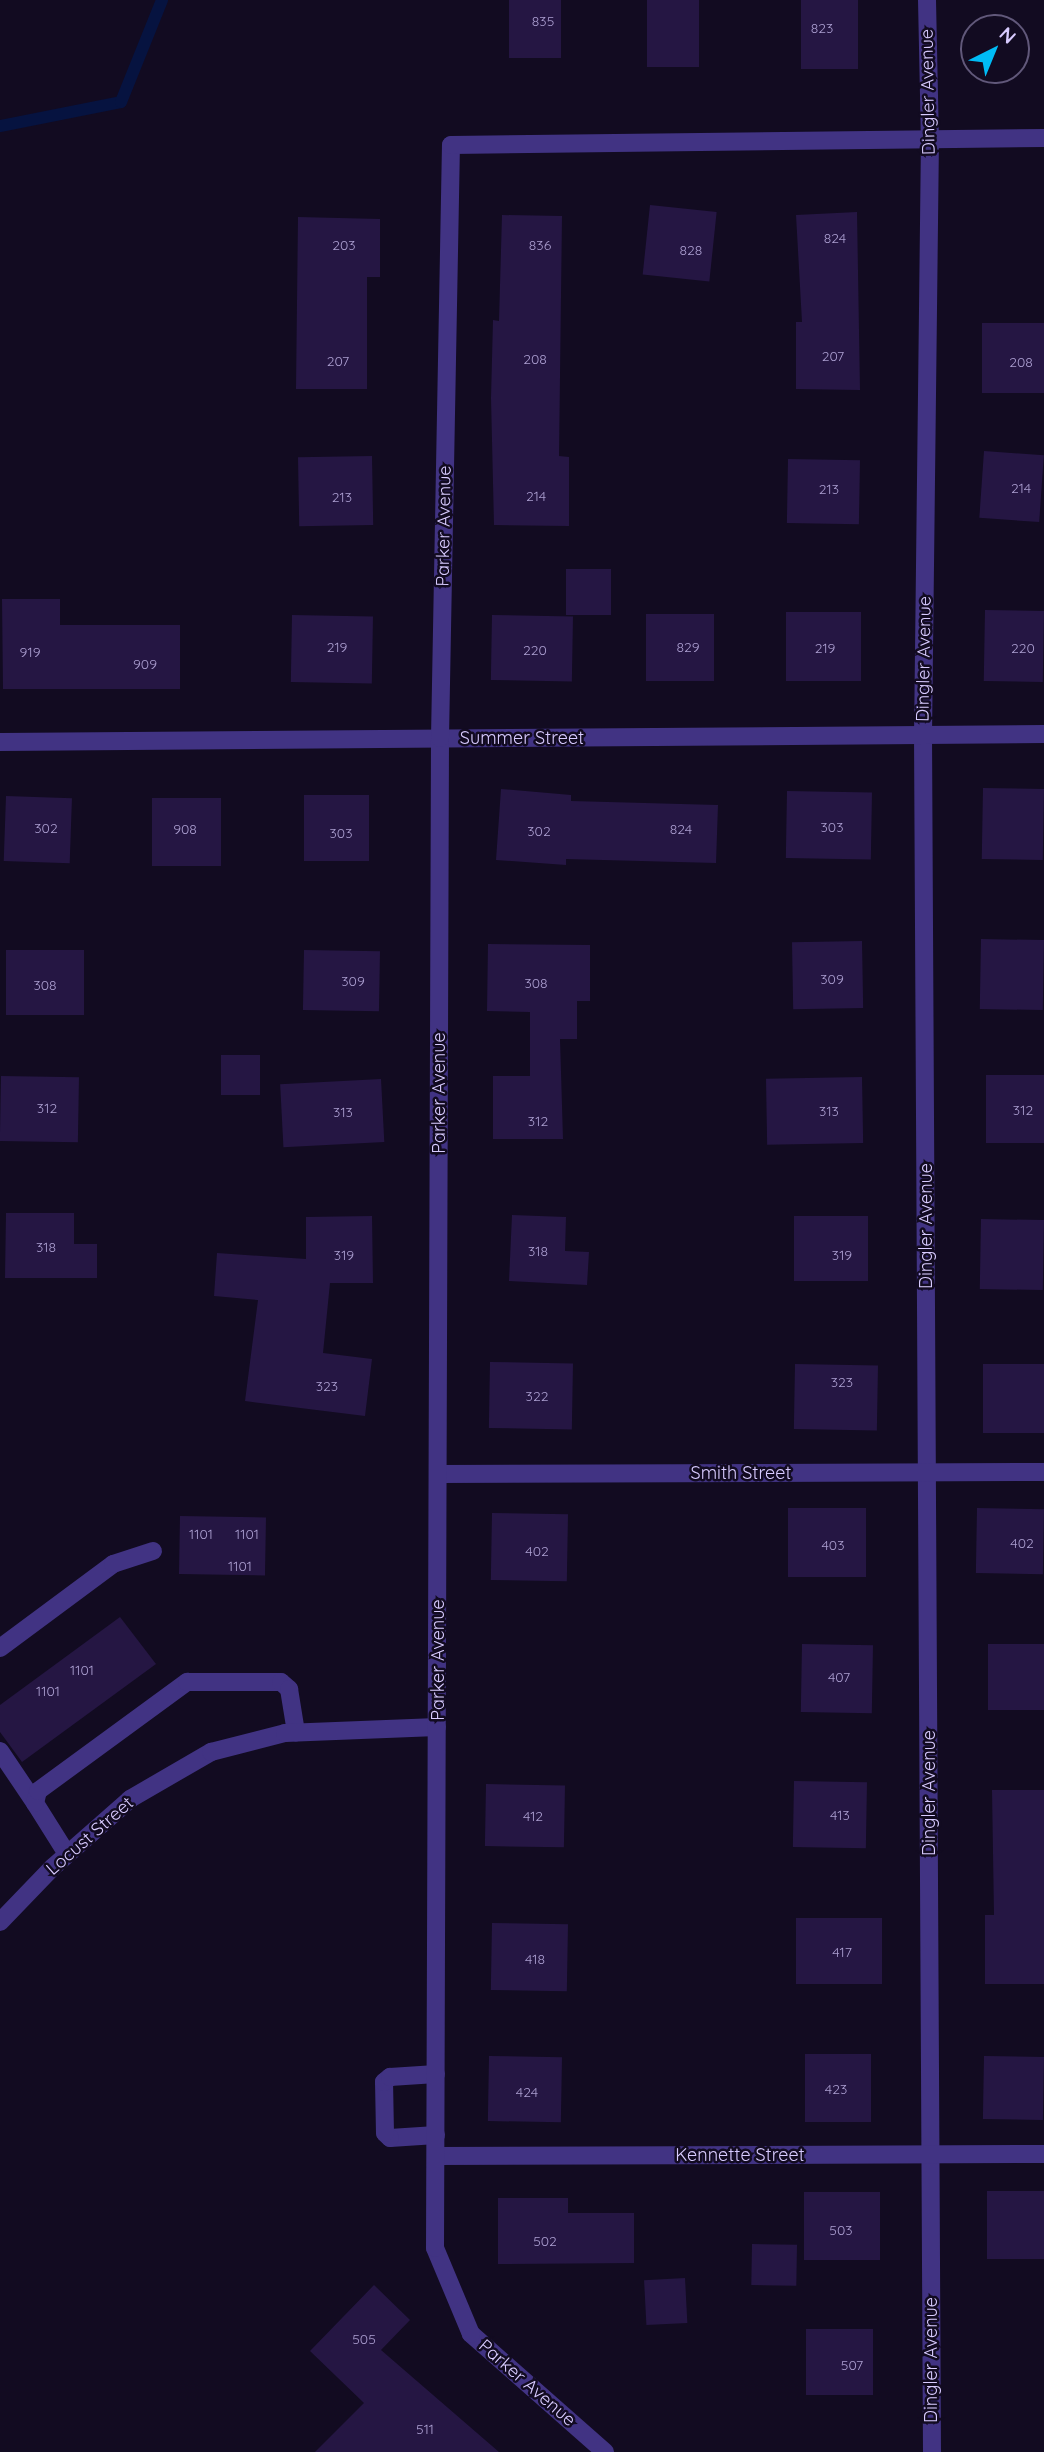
<!DOCTYPE html>
<style>
body{margin:0}
#map{position:relative;width:1044px;height:2452px;overflow:hidden;background:#120b21;font-family:Quicksand,sans-serif}
div>[style]{position:absolute}
.stream>*{height:12px;margin:-6px;padding:0 6px;transform-origin:6px;border-radius:6px;background:#061340}
.building>*{inset:0;background:#251643;transform-origin:0 0}
.lane>*{height:18px;margin:-9px;padding:0 9px;transform-origin:9px;border-radius:9px;background:#413383}
.street>*{height:18px;margin:-9px;padding:0 9px;transform-origin:9px;border-radius:9px;background:#413383}
span{translate:-50% -50%;white-space:nowrap;text-align:center;line-height:1.15;-webkit-text-stroke:5px #120b21;paint-order:stroke}
.number-label{font-size:14px;color:#ab9ed0}
.number-label span{-webkit-text-stroke-width:0}
.street-label{font-size:18px;color:#d8cbff}
.north{position:absolute;left:960px;top:14px;width:70px;height:70px;box-sizing:border-box;background:#120b21;border:2px solid #61587a;border-radius:50%;rotate:43deg;font-size:19px;font-weight:700;line-height:28px;text-align:center;color:#d8cbff}
.north::after{content:'';display:block;margin:auto;width:24px;height:32px;background:#00bcf6;clip-path:polygon(50% 0,100% 100%,50% 72%,0 100%)}
</style>
<div id="map">
<div class="stream">
<div style="left:0;top:126px;width:123px;rotate:-11.2deg"></div>
<div style="left:121px;top:102px;width:110px;rotate:-68.1deg"></div>
</div>
<div class="building">
<div style="left:509px;top:0;width:52px;height:58px"></div>
<div style="left:647px;top:0;width:52px;height:67px"></div>
<div style="left:801px;top:0;width:57px;height:69px"></div>
<div style="left:650px;top:205px;width:67px;height:70px;rotate:6deg"></div>
<div style="clip-path:polygon(857px 212px,860px 390px,796px 389px,796px 322px,802px 322px,796px 215px)"></div>
<div style="clip-path:polygon(502px 215px,562px 216px,559px 456px,569px 457px,569px 526px,494px 525px,491px 398px,493px 320px,499px 321px)"></div>
<div style="clip-path:polygon(298px 217px,380px 219px,380px 277px,367px 277px,367px 389px,296px 389px)"></div>
<div style="left:1044px;top:323px;width:70px;height:62px;rotate:90deg"></div>
<div style="left:984px;top:451px;width:60px;height:67px;rotate:4deg"></div>
<div style="left:372px;top:456px;width:69px;height:74px;rotate:89deg"></div>
<div style="left:788px;top:459px;width:72px;height:64px;rotate:1deg"></div>
<div style="left:566px;top:569px;width:45px;height:46px"></div>
<div style="clip-path:polygon(2px 599px,60px 599px,60px 625px,180px 625px,180px 689px,3px 689px)"></div>
<div style="left:985px;top:610px;width:59px;height:71px;rotate:1deg"></div>
<div style="left:786px;top:612px;width:75px;height:69px"></div>
<div style="left:646px;top:614px;width:68px;height:67px"></div>
<div style="left:292px;top:615px;width:81px;height:67px;rotate:1deg"></div>
<div style="left:492px;top:615px;width:81px;height:65px;rotate:1deg"></div>
<div style="left:983px;top:788px;width:61px;height:71px;rotate:1deg"></div>
<div style="clip-path:polygon(501px 789px,571px 795px,571px 801px,718px 805px,716px 863px,566px 859px,566px 865px,496px 860px)"></div>
<div style="left:787px;top:791px;width:85px;height:67px;rotate:1deg"></div>
<div style="left:304px;top:795px;width:65px;height:66px"></div>
<div style="left:6px;top:796px;width:66px;height:65px;rotate:2deg"></div>
<div style="left:152px;top:798px;width:69px;height:68px"></div>
<div style="left:981px;top:939px;width:63px;height:70px;rotate:1deg"></div>
<div style="left:862px;top:941px;width:67px;height:70px;rotate:89deg"></div>
<div style="clip-path:polygon(488px 944px,590px 945px,590px 1001px,577px 1001px,577px 1039px,560px 1039px,563px 1139px,493px 1139px,493px 1076px,530px 1076px,530px 1012px,487px 1011px)"></div>
<div style="left:6px;top:950px;width:78px;height:65px"></div>
<div style="left:304px;top:950px;width:76px;height:60px;rotate:1deg"></div>
<div style="left:221px;top:1055px;width:39px;height:40px"></div>
<div style="left:986px;top:1075px;width:58px;height:68px"></div>
<div style="left:1px;top:1076px;width:78px;height:65px;rotate:1deg"></div>
<div style="left:862px;top:1077px;width:66px;height:96px;rotate:89deg"></div>
<div style="left:381px;top:1079px;width:63px;height:101px;rotate:87deg"></div>
<div style="clip-path:polygon(6px 1213px,74px 1213px,74px 1244px,97px 1244px,97px 1278px,5px 1278px)"></div>
<div style="clip-path:polygon(512px 1215px,566px 1217px,565px 1251px,589px 1252px,587px 1285px,509px 1281px)"></div>
<div style="clip-path:polygon(372px 1216px,373px 1283px,330px 1283px,323px 1353px,372px 1359px,365px 1416px,245px 1401px,258px 1300px,214px 1296px,217px 1253px,306px 1259px,306px 1217px)"></div>
<div style="left:794px;top:1216px;width:74px;height:65px"></div>
<div style="left:981px;top:1219px;width:63px;height:70px;rotate:1deg"></div>
<div style="left:490px;top:1362px;width:83px;height:66px;rotate:1deg"></div>
<div style="left:795px;top:1364px;width:83px;height:65px;rotate:1deg"></div>
<div style="left:983px;top:1364px;width:61px;height:69px"></div>
<div style="left:788px;top:1508px;width:78px;height:69px"></div>
<div style="left:977px;top:1508px;width:67px;height:65px;rotate:1deg"></div>
<div style="left:492px;top:1513px;width:76px;height:67px;rotate:1deg"></div>
<div style="left:180px;top:1516px;width:86px;height:58px;rotate:1deg"></div>
<div style="clip-path:polygon(120px 1617px,156px 1664px,22px 1762px,0 1732px,0 1705px)"></div>
<div style="left:802px;top:1644px;width:71px;height:68px;rotate:1deg"></div>
<div style="left:988px;top:1644px;width:56px;height:66px"></div>
<div style="left:794px;top:1781px;width:73px;height:66px;rotate:1deg"></div>
<div style="left:486px;top:1784px;width:79px;height:62px;rotate:1deg"></div>
<div style="clip-path:polygon(992px 1790px,1044px 1790px,1044px 1984px,985px 1984px,985px 1915px,994px 1915px)"></div>
<div style="left:796px;top:1918px;width:86px;height:66px"></div>
<div style="left:492px;top:1923px;width:76px;height:67px;rotate:1deg"></div>
<div style="left:805px;top:2054px;width:66px;height:68px"></div>
<div style="left:489px;top:2056px;width:73px;height:65px;rotate:1deg"></div>
<div style="left:984px;top:2056px;width:60px;height:63px;rotate:1deg"></div>
<div style="left:1044px;top:2191px;width:68px;height:57px;rotate:90deg"></div>
<div style="left:804px;top:2192px;width:76px;height:68px"></div>
<div style="clip-path:polygon(498px 2198px,568px 2198px,568px 2213px,634px 2213px,634px 2263px,498px 2264px)"></div>
<div style="left:752px;top:2244px;width:45px;height:41px;rotate:1deg"></div>
<div style="left:685px;top:2278px;width:45px;height:41px;rotate:87deg"></div>
<div style="clip-path:polygon(374px 2285px,410px 2320px,381px 2350px,499px 2452px,315px 2452px,364px 2403px,310px 2351px)"></div>
<div style="left:806px;top:2329px;width:67px;height:66px"></div>
</div>
<div class="lane">
<div style="left:0;top:1648px;width:141px;rotate:-36.6deg"></div>
<div style="left:113px;top:1564px;width:42px;rotate:-18deg"></div>
<div style="left:0;top:1751px;width:63px;rotate:56.1deg"></div>
<div style="left:67px;top:1854px;width:60px;rotate:-122.1deg"></div>
<div style="left:35px;top:1803px;width:12px;rotate:-76deg"></div>
<div style="left:38px;top:1791px;width:185px;rotate:-36.2deg"></div>
<div style="left:187px;top:1682px;width:94px"></div>
<div style="left:281px;top:1682px;width:11px;rotate:41deg"></div>
<div style="left:289px;top:1689px;width:44px;rotate:80.8deg"></div>
<div style="left:436px;top:2135px;width:46px;rotate:176.3deg"></div>
<div style="left:390px;top:2138px;width:7px;rotate:-135deg"></div>
<div style="left:385px;top:2133px;width:51px;rotate:-91.1deg"></div>
<div style="left:384px;top:2082px;width:8px;rotate:-40deg"></div>
<div style="left:390px;top:2077px;width:46px;rotate:-3.7deg"></div>
</div>
<div class="street">
<div style="left:927px;top:0;width:138px;rotate:88.8deg"></div>
<div style="left:930px;top:138px;width:596px;rotate:90.67deg"></div>
<div style="left:923px;top:734px;width:1718px;rotate:89.7deg"></div>
<div style="left:0;top:742px;width:1044px;rotate:-0.44deg"></div>
<div style="left:438px;top:1474px;width:606px;rotate:-0.19deg"></div>
<div style="left:0;top:1922px;width:76px;rotate:-46.1deg"></div>
<div style="left:53px;top:1867px;width:103px;rotate:-41.4deg"></div>
<div style="left:130px;top:1799px;width:94px;rotate:-30.1deg"></div>
<div style="left:211px;top:1752px;width:76px;rotate:-14.4deg"></div>
<div style="left:285px;top:1733px;width:152px;rotate:-2.3deg"></div>
<div style="left:436px;top:2156px;width:608px;rotate:-0.19deg"></div>
<div style="left:605px;top:2452px;width:179px;rotate:-138.6deg"></div>
<div style="left:471px;top:2334px;width:93px;rotate:-112.7deg"></div>
<div style="left:435px;top:2248px;width:1510px;rotate:-89.81deg"></div>
<div style="left:440px;top:738px;width:593px;rotate:-88.94deg"></div>
<div style="left:451px;top:145px;width:593px;rotate:-0.68deg"></div>
</div>
<div class="number-label">
<span style="left:543px;top:21px">835</span>
<span style="left:822px;top:28px">823</span>
<span style="left:835px;top:238px">824</span>
<span style="left:344px;top:245px">203</span>
<span style="left:540px;top:245px">836</span>
<span style="left:691px;top:250px">828</span>
<span style="left:833px;top:356px">207</span>
<span style="left:535px;top:359px">208</span>
<span style="left:338px;top:361px">207</span>
<span style="left:1021px;top:362px">208</span>
<span style="left:1021px;top:488px">214</span>
<span style="left:829px;top:489px">213</span>
<span style="left:536px;top:496px">214</span>
<span style="left:342px;top:497px">213</span>
<span style="left:337px;top:647px">219</span>
<span style="left:688px;top:647px">829</span>
<span style="left:825px;top:648px">219</span>
<span style="left:1023px;top:648px">220</span>
<span style="left:535px;top:650px">220</span>
<span style="left:30px;top:652px">919</span>
<span style="left:145px;top:664px">909</span>
<span style="left:832px;top:827px">303</span>
<span style="left:46px;top:828px">302</span>
<span style="left:185px;top:829px">908</span>
<span style="left:681px;top:829px">824</span>
<span style="left:539px;top:831px">302</span>
<span style="left:341px;top:833px">303</span>
<span style="left:832px;top:979px">309</span>
<span style="left:353px;top:981px">309</span>
<span style="left:536px;top:983px">308</span>
<span style="left:45px;top:985px">308</span>
<span style="left:47px;top:1108px">312</span>
<span style="left:1023px;top:1110px">312</span>
<span style="left:829px;top:1111px">313</span>
<span style="left:343px;top:1112px">313</span>
<span style="left:538px;top:1121px">312</span>
<span style="left:46px;top:1247px">318</span>
<span style="left:538px;top:1251px">318</span>
<span style="left:344px;top:1255px">319</span>
<span style="left:842px;top:1255px">319</span>
<span style="left:842px;top:1382px">323</span>
<span style="left:327px;top:1386px">323</span>
<span style="left:537px;top:1396px">322</span>
<span style="left:201px;top:1534px">1101</span>
<span style="left:247px;top:1534px">1101</span>
<span style="left:1022px;top:1543px">402</span>
<span style="left:833px;top:1545px">403</span>
<span style="left:537px;top:1551px">402</span>
<span style="left:240px;top:1566px">1101</span>
<span style="left:82px;top:1670px">1101</span>
<span style="left:839px;top:1677px">407</span>
<span style="left:48px;top:1691px">1101</span>
<span style="left:840px;top:1815px">413</span>
<span style="left:533px;top:1816px">412</span>
<span style="left:842px;top:1952px">417</span>
<span style="left:535px;top:1959px">418</span>
<span style="left:836px;top:2089px">423</span>
<span style="left:527px;top:2092px">424</span>
<span style="left:841px;top:2230px">503</span>
<span style="left:545px;top:2241px">502</span>
<span style="left:364px;top:2339px">505</span>
<span style="left:852px;top:2365px">507</span>
<span style="left:425px;top:2429px">511</span>
</div>
<div class="street-label">
<span style="left:928px;top:92px;rotate:-91deg">Dingler Avenue</span>
<span style="left:444px;top:526px;rotate:-89deg">Parker Avenue</span>
<span style="left:924px;top:659px;rotate:-89deg">Dingler Avenue</span>
<span style="left:522px;top:738px">Summer Street</span>
<span style="left:439px;top:1093px;rotate:-90deg">Parker Avenue</span>
<span style="left:926px;top:1226px;rotate:-90deg">Dingler Avenue</span>
<span style="left:741px;top:1473px">Smith Street</span>
<span style="left:438px;top:1660px;rotate:-90deg">Parker Avenue</span>
<span style="left:929px;top:1793px;rotate:-90deg">Dingler Avenue</span>
<span style="left:90px;top:1836px;rotate:-41deg">Locust Street</span>
<span style="left:740px;top:2155px">Kennette Street</span>
<span style="left:931px;top:2360px;rotate:-90deg">Dingler Avenue</span>
<span style="left:527px;top:2383px;rotate:41deg">Parker Avenue</span>
</div>
<div class="north">N</div>
</div>
